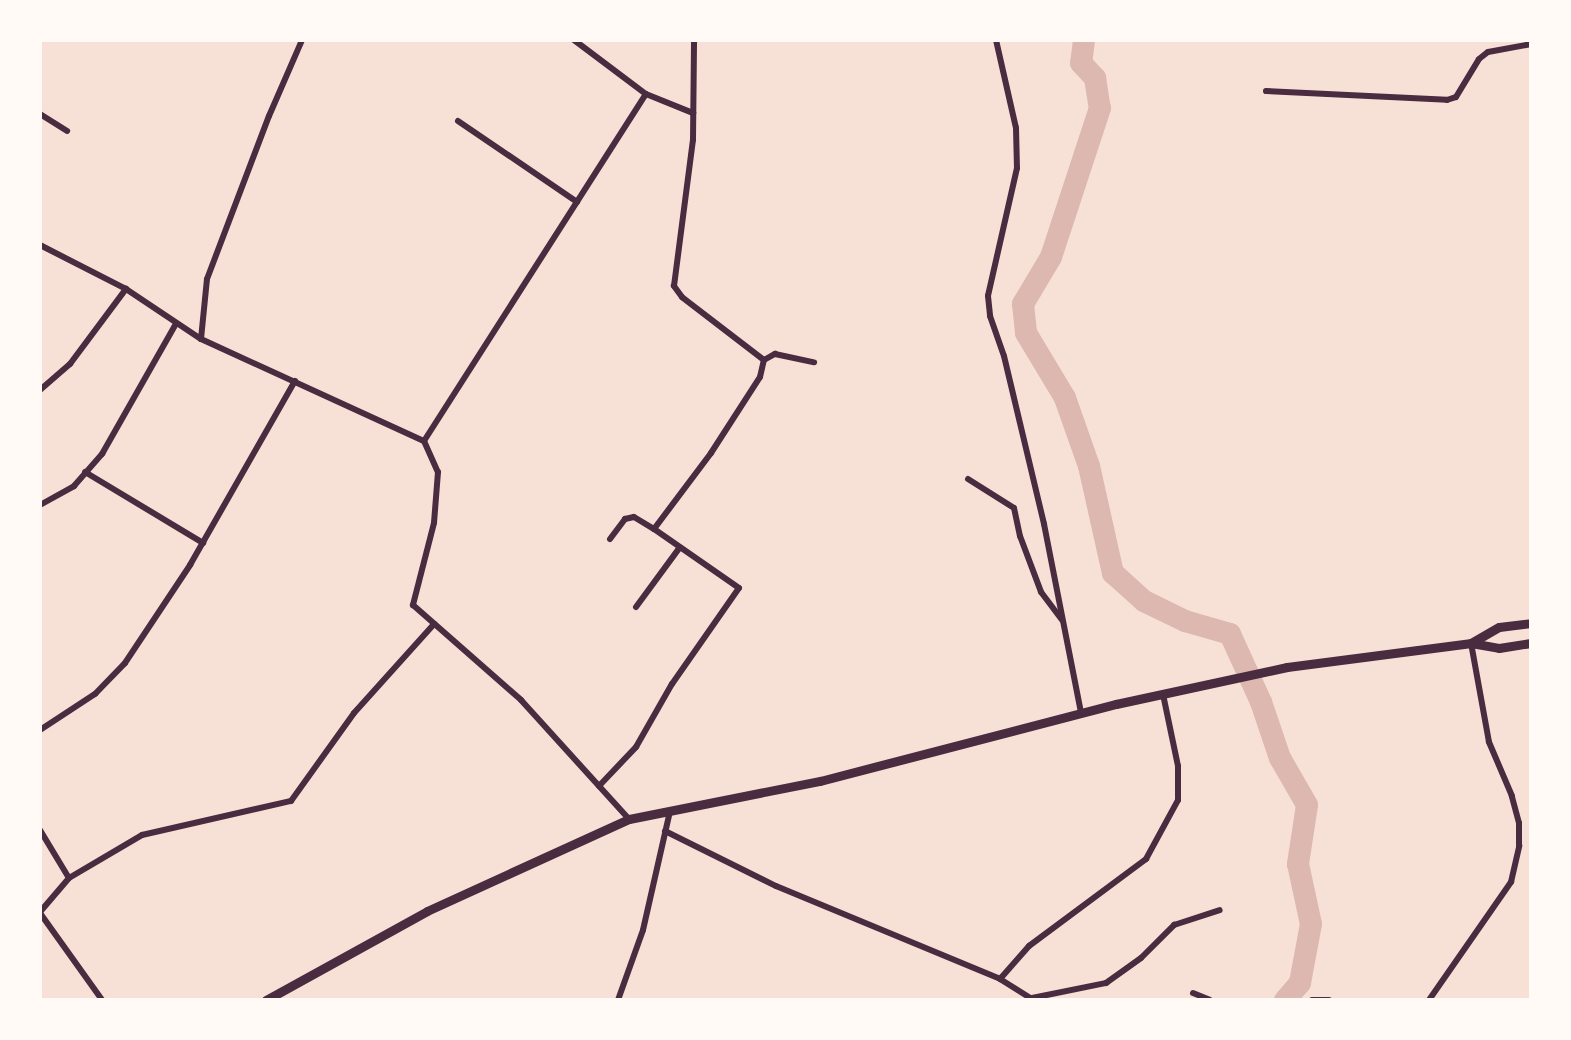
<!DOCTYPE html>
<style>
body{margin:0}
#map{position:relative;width:1571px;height:1040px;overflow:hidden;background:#f7e1d7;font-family:"PT Sans",sans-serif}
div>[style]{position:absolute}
.river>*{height:22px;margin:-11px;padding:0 11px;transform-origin:11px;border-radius:11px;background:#dcb8b0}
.minor>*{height:6px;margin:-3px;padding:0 3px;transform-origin:3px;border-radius:3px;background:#4a2c40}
.primary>*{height:9px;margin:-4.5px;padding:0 4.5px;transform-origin:4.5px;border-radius:4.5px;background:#4a2c40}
span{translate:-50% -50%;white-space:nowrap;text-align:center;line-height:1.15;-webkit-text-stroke:6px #fffaf5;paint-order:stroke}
.frame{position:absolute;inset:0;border:42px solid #fffaf5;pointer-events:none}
</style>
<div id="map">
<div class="river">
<div style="left:1084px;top:40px;width:23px;rotate:97deg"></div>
<div style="left:1081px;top:63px;width:21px;rotate:47deg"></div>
<div style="left:1095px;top:78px;width:30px;rotate:81deg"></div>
<div style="left:1100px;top:108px;width:157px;rotate:108.2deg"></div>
<div style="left:1051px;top:257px;width:55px;rotate:120.8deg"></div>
<div style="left:1023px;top:304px;width:29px;rotate:84deg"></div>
<div style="left:1026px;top:333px;width:76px;rotate:59deg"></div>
<div style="left:1065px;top:398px;width:72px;rotate:70.6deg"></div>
<div style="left:1089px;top:466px;width:110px;rotate:77.4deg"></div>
<div style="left:1113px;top:573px;width:42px;rotate:42.1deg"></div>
<div style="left:1144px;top:601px;width:46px;rotate:26deg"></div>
<div style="left:1185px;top:621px;width:47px;rotate:16.1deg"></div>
<div style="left:1230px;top:634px;width:75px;rotate:65.5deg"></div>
<div style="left:1261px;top:702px;width:59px;rotate:71.3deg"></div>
<div style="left:1280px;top:758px;width:54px;rotate:60.1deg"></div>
<div style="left:1307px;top:805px;width:60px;rotate:98.7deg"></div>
<div style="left:1298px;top:864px;width:61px;rotate:77.8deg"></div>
<div style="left:1311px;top:924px;width:60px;rotate:100.6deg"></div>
<div style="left:1300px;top:983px;width:23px;rotate:131deg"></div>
</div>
<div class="minor">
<div style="left:574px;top:40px;width:90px;rotate:36.9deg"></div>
<div style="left:646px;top:94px;width:51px;rotate:22deg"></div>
<div style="left:996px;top:40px;width:90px;rotate:77.2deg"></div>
<div style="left:1016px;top:128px;width:40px;rotate:88.6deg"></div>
<div style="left:1017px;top:168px;width:131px;rotate:102.8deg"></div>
<div style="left:988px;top:296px;width:20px;rotate:84deg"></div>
<div style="left:990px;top:316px;width:42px;rotate:70.7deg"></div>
<div style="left:1004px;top:356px;width:173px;rotate:76.6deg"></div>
<div style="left:1044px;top:524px;width:193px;rotate:78.9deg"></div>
<div style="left:1266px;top:91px;width:181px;rotate:2.8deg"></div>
<div style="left:1447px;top:100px;width:9px;rotate:-18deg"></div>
<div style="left:1456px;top:97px;width:44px;rotate:-58.8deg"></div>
<div style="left:1479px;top:59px;width:11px;rotate:-38deg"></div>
<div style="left:1488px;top:52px;width:44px;rotate:-10.5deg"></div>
<div style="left:40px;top:114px;width:32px;rotate:32deg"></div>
<div style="left:458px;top:121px;width:144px;rotate:34.2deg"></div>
<div style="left:40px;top:245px;width:97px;rotate:27.1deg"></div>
<div style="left:126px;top:289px;width:90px;rotate:33.7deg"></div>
<div style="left:201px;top:339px;width:245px;rotate:24.6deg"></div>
<div style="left:424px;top:441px;width:34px;rotate:66deg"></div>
<div style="left:438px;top:472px;width:51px;rotate:94.5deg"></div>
<div style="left:434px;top:523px;width:85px;rotate:104.4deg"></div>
<div style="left:413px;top:605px;width:144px;rotate:41.3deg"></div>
<div style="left:521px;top:700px;width:161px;rotate:47.8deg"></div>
<div style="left:201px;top:339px;width:60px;rotate:-84.3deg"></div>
<div style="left:207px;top:279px;width:174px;rotate:-69.2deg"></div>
<div style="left:269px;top:116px;width:83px;rotate:-66.5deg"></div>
<div style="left:764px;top:360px;width:13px;rotate:-29deg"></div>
<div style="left:775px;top:354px;width:40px;rotate:12deg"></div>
<div style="left:40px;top:390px;width:40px;rotate:-41deg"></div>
<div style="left:70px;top:364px;width:94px;rotate:-53.3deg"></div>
<div style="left:424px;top:441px;width:412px;rotate:-57.4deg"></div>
<div style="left:85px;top:472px;width:138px;rotate:31deg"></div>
<div style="left:968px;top:479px;width:54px;rotate:32.2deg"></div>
<div style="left:1014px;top:508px;width:29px;rotate:78deg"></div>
<div style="left:1020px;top:536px;width:60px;rotate:69.4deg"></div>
<div style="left:1041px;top:592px;width:35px;rotate:53deg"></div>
<div style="left:40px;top:505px;width:39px;rotate:-29deg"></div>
<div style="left:74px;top:486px;width:43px;rotate:-48.8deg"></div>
<div style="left:102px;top:454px;width:150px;rotate:-60.4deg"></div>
<div style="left:610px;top:539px;width:25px;rotate:-53deg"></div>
<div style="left:625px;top:519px;width:9px;rotate:-13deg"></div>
<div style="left:634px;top:517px;width:23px;rotate:31deg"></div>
<div style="left:636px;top:607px;width:74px;rotate:-53.7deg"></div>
<div style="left:40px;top:730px;width:66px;rotate:-33.2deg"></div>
<div style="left:95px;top:694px;width:43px;rotate:-45.9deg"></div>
<div style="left:125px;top:663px;width:118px;rotate:-56.4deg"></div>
<div style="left:190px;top:565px;width:212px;rotate:-60.3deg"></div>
<div style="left:599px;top:786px;width:54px;rotate:-46.5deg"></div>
<div style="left:636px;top:747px;width:73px;rotate:-60.3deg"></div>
<div style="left:672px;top:684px;width:117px;rotate:-55.1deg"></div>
<div style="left:739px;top:588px;width:103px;rotate:-145.2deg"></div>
<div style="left:654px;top:529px;width:95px;rotate:-53.1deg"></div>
<div style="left:711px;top:453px;width:90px;rotate:-57.2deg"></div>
<div style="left:760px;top:377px;width:17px;rotate:-77deg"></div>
<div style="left:764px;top:360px;width:103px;rotate:-142.5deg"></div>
<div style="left:682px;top:297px;width:14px;rotate:-126deg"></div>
<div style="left:674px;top:286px;width:147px;rotate:-82.6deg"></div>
<div style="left:693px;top:140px;width:100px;rotate:-89.4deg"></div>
<div style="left:40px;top:830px;width:56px;rotate:58.9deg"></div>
<div style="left:665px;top:831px;width:124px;rotate:26.4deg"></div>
<div style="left:776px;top:886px;width:243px;rotate:22.5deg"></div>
<div style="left:1000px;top:979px;width:40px;rotate:32deg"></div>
<div style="left:40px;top:912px;width:45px;rotate:-49.5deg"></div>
<div style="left:69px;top:878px;width:85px;rotate:-30.5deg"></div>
<div style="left:142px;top:835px;width:153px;rotate:-12.9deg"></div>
<div style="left:291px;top:801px;width:108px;rotate:-54.4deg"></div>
<div style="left:354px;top:713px;width:120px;rotate:-48deg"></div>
<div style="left:40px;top:913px;width:107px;rotate:54.5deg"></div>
<div style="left:1000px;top:979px;width:44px;rotate:-48.7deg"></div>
<div style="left:1029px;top:946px;width:146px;rotate:-36.6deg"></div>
<div style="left:1146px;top:859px;width:67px;rotate:-61.5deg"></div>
<div style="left:1178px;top:800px;width:34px;rotate:-90deg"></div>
<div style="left:1178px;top:766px;width:74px;rotate:-101.8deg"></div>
<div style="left:1193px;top:993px;width:18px;rotate:22deg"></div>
<div style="left:1032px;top:998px;width:76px;rotate:-11.5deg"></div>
<div style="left:1106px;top:983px;width:43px;rotate:-35.5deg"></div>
<div style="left:1141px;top:958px;width:47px;rotate:-45deg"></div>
<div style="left:1174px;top:925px;width:48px;rotate:-18.1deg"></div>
<div style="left:618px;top:1000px;width:74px;rotate:-70.3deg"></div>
<div style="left:643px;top:930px;width:122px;rotate:-77.2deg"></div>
<div style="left:1312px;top:1000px;width:17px"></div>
<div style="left:1429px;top:1000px;width:144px;rotate:-55.2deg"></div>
<div style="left:1511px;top:882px;width:37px;rotate:-77deg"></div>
<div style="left:1519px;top:846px;width:23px;rotate:-90deg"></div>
<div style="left:1519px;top:823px;width:28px;rotate:-105deg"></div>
<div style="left:1512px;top:796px;width:59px;rotate:-113.1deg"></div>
<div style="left:1489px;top:742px;width:101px;rotate:-100.3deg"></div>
</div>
<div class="primary">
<div style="left:1471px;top:643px;width:32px;rotate:-30deg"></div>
<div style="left:1499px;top:627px;width:32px;rotate:-7deg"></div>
<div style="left:266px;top:1000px;width:184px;rotate:-28.9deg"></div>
<div style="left:427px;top:911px;width:222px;rotate:-24.5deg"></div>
<div style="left:629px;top:819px;width:195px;rotate:-11.3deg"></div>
<div style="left:820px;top:781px;width:306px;rotate:-14.6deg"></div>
<div style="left:1116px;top:704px;width:175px;rotate:-12.2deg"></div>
<div style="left:1287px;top:667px;width:186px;rotate:-7.4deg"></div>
<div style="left:1471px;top:643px;width:28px;rotate:10deg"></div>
<div style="left:1499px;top:648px;width:32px;rotate:-9deg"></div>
</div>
<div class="frame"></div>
</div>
